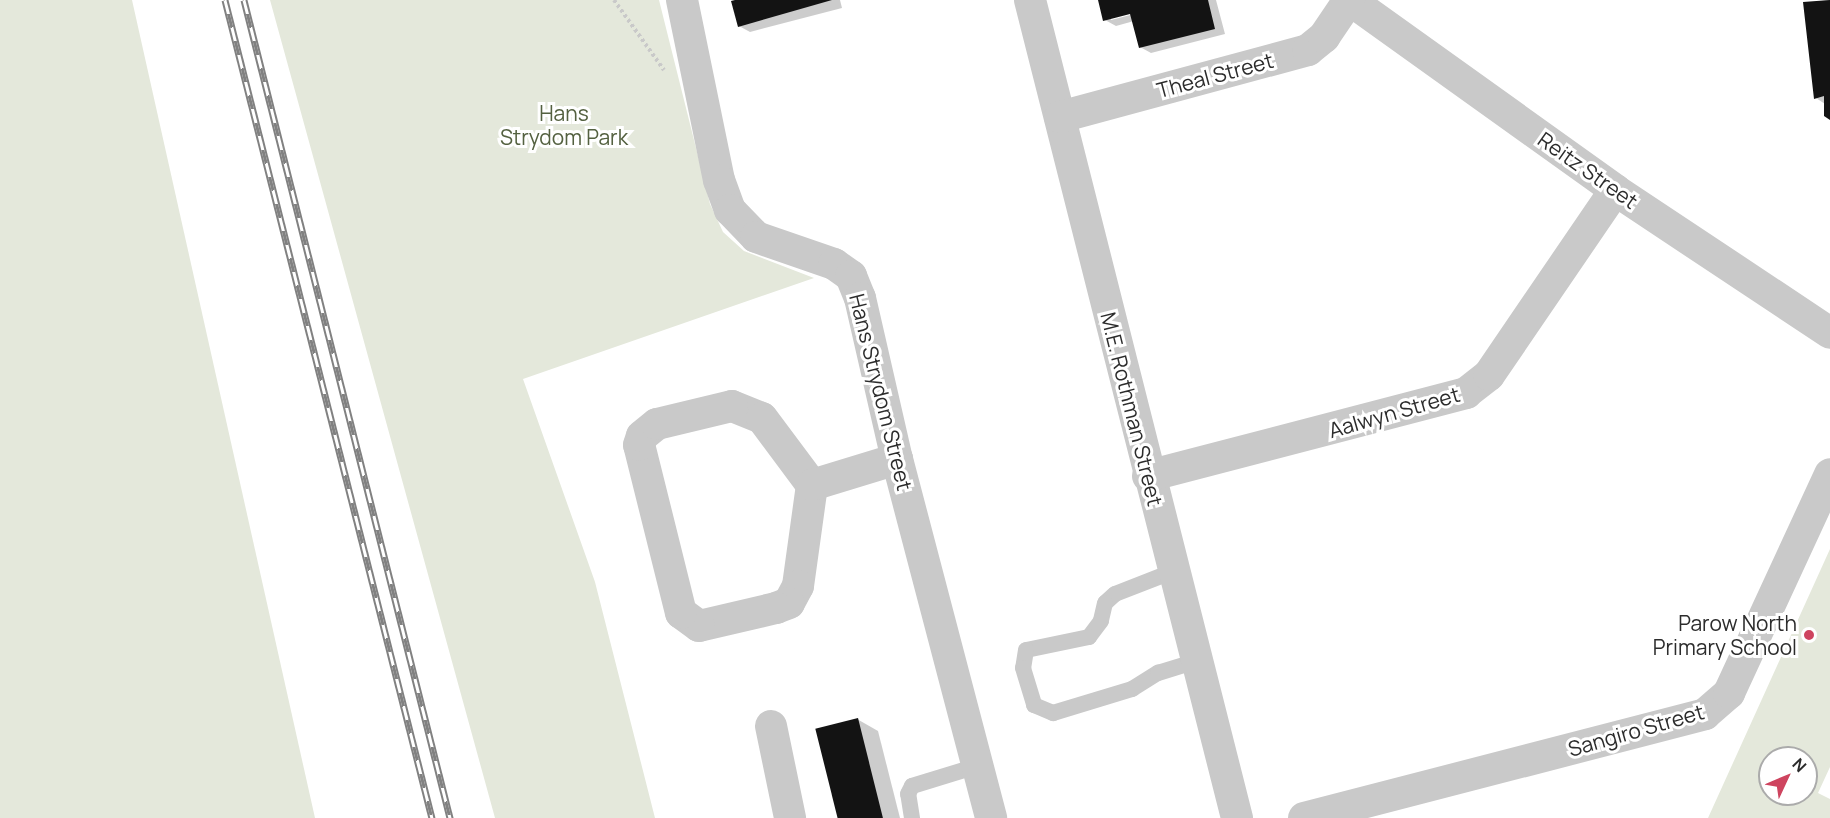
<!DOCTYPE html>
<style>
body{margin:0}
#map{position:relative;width:1830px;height:818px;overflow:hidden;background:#fff;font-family:Manrope,sans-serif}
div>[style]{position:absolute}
.green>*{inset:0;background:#e4e8db}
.shadow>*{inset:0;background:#0003}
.building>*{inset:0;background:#131313;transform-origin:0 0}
.path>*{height:4px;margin-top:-2px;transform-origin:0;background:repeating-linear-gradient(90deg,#c9c9c9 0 3px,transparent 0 6px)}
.lane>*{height:16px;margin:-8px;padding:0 8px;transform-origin:8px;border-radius:8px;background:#c9c9c9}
.street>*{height:32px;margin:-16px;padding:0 16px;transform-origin:16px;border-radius:16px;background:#c9c9c9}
.rail>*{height:7px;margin-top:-3.5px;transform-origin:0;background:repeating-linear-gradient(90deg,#fff 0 14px,#818181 0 28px);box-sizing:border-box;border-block:2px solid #818181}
.dots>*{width:16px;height:16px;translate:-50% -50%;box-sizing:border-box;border:3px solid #fff;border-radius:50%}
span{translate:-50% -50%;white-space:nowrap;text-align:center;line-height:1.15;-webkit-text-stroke:6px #fff;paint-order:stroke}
.street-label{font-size:21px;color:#2c2c2c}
.park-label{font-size:21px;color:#546140}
.poi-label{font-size:21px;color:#2c2c2c}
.right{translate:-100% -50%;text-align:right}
.north{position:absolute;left:1758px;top:746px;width:60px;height:60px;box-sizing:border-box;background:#fff;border:2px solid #ababab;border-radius:50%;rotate:46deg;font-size:16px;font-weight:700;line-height:24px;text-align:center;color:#2c2c2c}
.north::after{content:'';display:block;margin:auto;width:21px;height:27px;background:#ce445f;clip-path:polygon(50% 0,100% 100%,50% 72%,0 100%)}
</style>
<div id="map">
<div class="green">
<div style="clip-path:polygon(0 0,132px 0,315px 818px,0 818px)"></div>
<div style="clip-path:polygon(270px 0,659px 0,710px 204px,723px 232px,744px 251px,814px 278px,523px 379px,595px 582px,655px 818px,495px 818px)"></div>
<div style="clip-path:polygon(evenodd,1830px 549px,1830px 767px,1818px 793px,1830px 799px,1830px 818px,1708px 818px,1830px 549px,1770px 758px,1806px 758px,1806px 794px,1770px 794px,1770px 758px)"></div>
</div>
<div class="shadow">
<div style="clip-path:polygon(741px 0,840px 0,842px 8px,750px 32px,739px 26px)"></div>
<div style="clip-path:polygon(evenodd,1100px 0,1216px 0,1225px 34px,1151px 53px,1140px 47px,1134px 21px,1116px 26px,1105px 20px,1100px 0,1137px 10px,1138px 13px,1111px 20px,1111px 17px,1137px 10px)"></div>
<div style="clip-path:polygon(1830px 0,1830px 118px,1825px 104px,1816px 98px,1805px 3px)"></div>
<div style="clip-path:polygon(857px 719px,878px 731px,900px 818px,840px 818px)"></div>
</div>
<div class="building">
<div style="clip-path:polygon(832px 0,738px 27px,731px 1px,735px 0)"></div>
<div style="clip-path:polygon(1098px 0,1208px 0,1215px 29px,1139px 48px,1130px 14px,1103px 21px)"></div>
<div style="clip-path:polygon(1830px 0,1830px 120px,1824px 116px,1824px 96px,1814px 99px,1803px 2px)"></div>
<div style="left:858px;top:718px;width:103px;height:44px;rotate:76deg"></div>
</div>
<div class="path">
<div style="left:614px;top:0;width:86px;rotate:54.5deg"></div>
</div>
<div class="lane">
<div style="left:1174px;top:571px;width:63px;rotate:158.7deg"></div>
<div style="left:1115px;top:594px;width:13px;rotate:138deg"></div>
<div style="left:1105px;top:603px;width:18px;rotate:103deg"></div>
<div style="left:1101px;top:621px;width:20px;rotate:127deg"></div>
<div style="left:1089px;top:637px;width:64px;rotate:168.3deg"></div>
<div style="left:1026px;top:650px;width:18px;rotate:99deg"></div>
<div style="left:1023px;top:668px;width:39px;rotate:73deg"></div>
<div style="left:1034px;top:705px;width:21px;rotate:23deg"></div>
<div style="left:1053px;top:713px;width:83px;rotate:-16.9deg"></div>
<div style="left:1132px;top:689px;width:31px;rotate:-32deg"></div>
<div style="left:1158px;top:673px;width:41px;rotate:-17.1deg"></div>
<div style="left:912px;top:818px;width:24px;rotate:-99deg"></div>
<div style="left:908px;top:794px;width:9px;rotate:-63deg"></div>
<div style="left:912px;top:786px;width:68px;rotate:-17.1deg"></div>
</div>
<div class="street">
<div style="left:682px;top:0;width:184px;rotate:78.4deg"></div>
<div style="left:719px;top:180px;width:32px;rotate:70deg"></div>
<div style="left:730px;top:210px;width:37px;rotate:46deg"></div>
<div style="left:756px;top:237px;width:83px;rotate:19.1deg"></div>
<div style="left:834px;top:264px;width:21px;rotate:35deg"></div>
<div style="left:851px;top:276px;width:24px;rotate:68deg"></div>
<div style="left:860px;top:298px;width:165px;rotate:77.1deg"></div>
<div style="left:897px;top:459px;width:371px;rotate:75.3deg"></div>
<div style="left:1030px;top:0;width:844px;rotate:75.8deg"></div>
<div style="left:1350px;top:0;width:326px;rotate:35.6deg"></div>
<div style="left:1615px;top:190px;width:258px;rotate:33.6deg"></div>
<div style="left:1060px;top:117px;width:257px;rotate:-15.1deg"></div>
<div style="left:1308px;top:50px;width:21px;rotate:-39deg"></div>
<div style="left:1324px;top:37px;width:45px;rotate:-56deg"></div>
<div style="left:732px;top:406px;width:32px;rotate:22deg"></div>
<div style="left:762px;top:418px;width:84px;rotate:53.3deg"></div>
<div style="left:812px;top:485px;width:102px;rotate:97.9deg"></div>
<div style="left:798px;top:586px;width:19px;rotate:118deg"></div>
<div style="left:789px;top:603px;width:14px;rotate:159deg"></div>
<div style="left:776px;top:608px;width:79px;rotate:166.8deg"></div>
<div style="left:699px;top:626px;width:22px;rotate:-144deg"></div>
<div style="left:681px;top:613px;width:173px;rotate:-104deg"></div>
<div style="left:639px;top:445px;width:9px;rotate:-72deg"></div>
<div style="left:642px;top:436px;width:19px;rotate:-39deg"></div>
<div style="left:657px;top:424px;width:77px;rotate:-13.5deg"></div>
<div style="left:1148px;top:476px;width:329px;rotate:-14.6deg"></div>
<div style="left:1466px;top:393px;width:29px;rotate:-38deg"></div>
<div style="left:1489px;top:375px;width:224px;rotate:-55.7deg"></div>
<div style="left:812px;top:485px;width:89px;rotate:-17deg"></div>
<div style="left:771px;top:726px;width:94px;rotate:78.3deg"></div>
<div style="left:1304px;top:818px;width:414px;rotate:-14.5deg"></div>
<div style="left:1705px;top:714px;width:32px;rotate:-41deg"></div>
<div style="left:1729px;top:693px;width:241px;rotate:-65.2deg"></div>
</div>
<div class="rail">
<div style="left:225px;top:0;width:844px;rotate:75.8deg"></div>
<div style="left:244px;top:0;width:844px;rotate:75.86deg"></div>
</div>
<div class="dots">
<div style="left:1809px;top:635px;background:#ce445f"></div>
</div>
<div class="street-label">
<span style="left:1215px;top:75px;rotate:-15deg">Theal Street</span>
<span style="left:1588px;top:170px;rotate:35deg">Reitz Street</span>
<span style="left:881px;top:392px;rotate:76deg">Hans Strydom Street</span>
<span style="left:1132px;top:409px;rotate:76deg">M.E. Rothman Street</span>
<span style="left:1394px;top:412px;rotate:-16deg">Aalwyn Street</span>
<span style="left:1636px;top:730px;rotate:-16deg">Sangiro Street</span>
</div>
<div class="park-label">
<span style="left:564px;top:125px">Hans<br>Strydom Park</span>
</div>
<div class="poi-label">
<span class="right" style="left:1797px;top:635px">Parow North<br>Primary School</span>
</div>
<div class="north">N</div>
</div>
